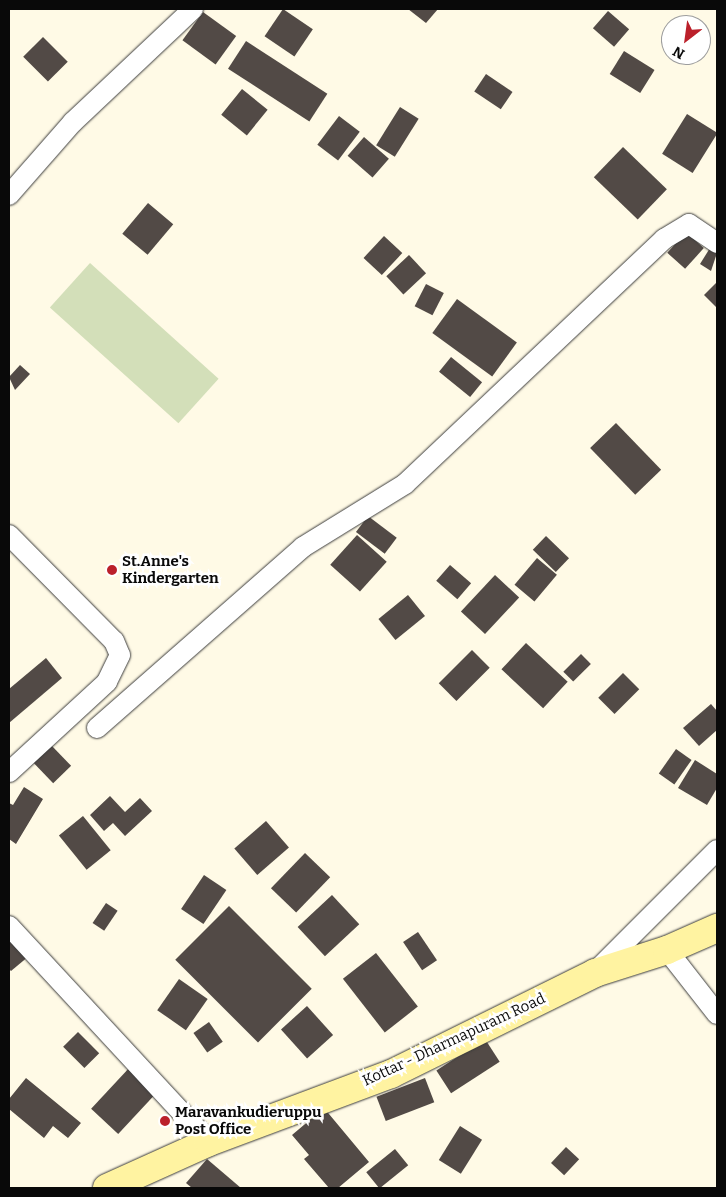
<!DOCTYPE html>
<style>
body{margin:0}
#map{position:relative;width:726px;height:1197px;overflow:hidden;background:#fffae6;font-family:Bitter,serif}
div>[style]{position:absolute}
.cemetery>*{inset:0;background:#d3dfb9;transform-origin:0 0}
.building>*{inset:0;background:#524a46;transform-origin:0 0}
.roads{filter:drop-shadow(0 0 1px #3c3c3c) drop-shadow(0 0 1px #3c3c3c)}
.street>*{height:20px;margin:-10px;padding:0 10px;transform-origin:10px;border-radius:10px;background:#fff}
.secondary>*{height:28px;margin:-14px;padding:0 14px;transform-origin:14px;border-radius:14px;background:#fff3a1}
.dots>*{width:14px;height:14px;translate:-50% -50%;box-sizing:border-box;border:2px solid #fff;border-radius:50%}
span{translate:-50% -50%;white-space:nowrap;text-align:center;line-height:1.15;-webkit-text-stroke:5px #fff;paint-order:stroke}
.poi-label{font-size:15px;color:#090909;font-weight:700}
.left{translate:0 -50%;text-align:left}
.street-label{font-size:15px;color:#090909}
.frame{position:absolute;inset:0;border:10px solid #090909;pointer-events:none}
.north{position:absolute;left:661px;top:15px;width:50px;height:50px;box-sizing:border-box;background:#fff;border:1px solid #9d9d9d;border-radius:50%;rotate:210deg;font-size:14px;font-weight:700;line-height:20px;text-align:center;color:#090909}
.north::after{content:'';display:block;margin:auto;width:18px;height:22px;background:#bb202a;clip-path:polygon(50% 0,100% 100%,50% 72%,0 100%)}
</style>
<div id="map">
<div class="cemetery">
<div style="left:90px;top:263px;width:173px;height:60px;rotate:42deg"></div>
</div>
<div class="building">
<div style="left:283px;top:9px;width:36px;height:33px;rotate:34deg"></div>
<div style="clip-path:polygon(408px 9px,438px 9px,426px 23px)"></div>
<div style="left:608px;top:11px;width:28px;height:23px;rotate:41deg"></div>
<div style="left:203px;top:12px;width:41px;height:35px;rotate:36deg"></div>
<div style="left:43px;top:37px;width:35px;height:28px;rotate:45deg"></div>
<div style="left:246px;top:41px;width:97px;height:33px;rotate:33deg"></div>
<div style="left:624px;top:51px;width:36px;height:27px;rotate:32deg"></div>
<div style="left:486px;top:74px;width:32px;height:21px;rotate:34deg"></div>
<div style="left:242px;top:89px;width:33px;height:33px;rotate:39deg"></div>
<div style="left:400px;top:107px;width:22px;height:45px;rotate:32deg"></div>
<div style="left:687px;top:114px;width:36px;height:47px;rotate:32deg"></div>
<div style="left:339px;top:116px;width:26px;height:36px;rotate:37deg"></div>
<div style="left:364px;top:137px;width:33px;height:25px;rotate:41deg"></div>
<div style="left:623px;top:147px;width:61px;height:42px;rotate:44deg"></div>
<div style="left:148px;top:203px;width:33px;height:40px;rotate:40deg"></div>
<div style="left:686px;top:232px;width:24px;height:28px;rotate:42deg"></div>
<div style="left:384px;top:236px;width:25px;height:30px;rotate:43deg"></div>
<div style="clip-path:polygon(710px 248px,717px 253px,711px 271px,700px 264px)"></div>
<div style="left:409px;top:255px;width:25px;height:31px;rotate:47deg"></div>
<div style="clip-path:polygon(717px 282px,717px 308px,704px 295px)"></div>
<div style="left:426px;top:284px;width:20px;height:25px;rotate:27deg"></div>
<div style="left:457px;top:299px;width:74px;height:42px;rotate:36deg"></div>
<div style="left:451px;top:357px;width:40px;height:19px;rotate:39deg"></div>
<div style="clip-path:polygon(20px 365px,30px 374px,15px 390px,9px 377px)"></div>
<div style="left:616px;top:423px;width:65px;height:36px;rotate:46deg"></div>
<div style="left:368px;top:516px;width:36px;height:20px;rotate:37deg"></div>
<div style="left:357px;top:535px;width:40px;height:40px;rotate:42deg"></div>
<div style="left:546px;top:536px;width:32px;height:19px;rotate:44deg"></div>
<div style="left:537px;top:558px;width:26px;height:35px;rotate:40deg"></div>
<div style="left:450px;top:565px;width:28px;height:21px;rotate:41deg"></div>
<div style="left:495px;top:575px;width:33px;height:50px;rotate:43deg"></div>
<div style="left:408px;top:595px;width:27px;height:38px;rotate:51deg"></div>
<div style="left:526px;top:643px;width:57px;height:36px;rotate:43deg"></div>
<div style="left:472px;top:650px;width:25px;height:47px;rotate:45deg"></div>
<div style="left:581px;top:654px;width:14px;height:25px;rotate:45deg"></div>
<div style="clip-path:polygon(46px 658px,62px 678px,9px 723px,9px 689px)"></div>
<div style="left:623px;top:673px;width:23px;height:35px;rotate:45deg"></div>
<div style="clip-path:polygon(711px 704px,717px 711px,717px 730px,699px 746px,683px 728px)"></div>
<div style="left:51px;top:745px;width:29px;height:25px;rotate:46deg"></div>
<div style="left:676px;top:749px;width:19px;height:30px;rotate:35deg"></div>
<div style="clip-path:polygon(695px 760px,717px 774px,717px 788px,707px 805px,678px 788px)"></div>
<div style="clip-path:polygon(24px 787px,43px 799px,16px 844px,9px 839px,9px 803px,13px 805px)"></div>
<div style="clip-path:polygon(110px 796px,125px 812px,140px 798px,152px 811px,125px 836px,113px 823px,104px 831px,90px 815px)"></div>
<div style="left:83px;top:816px;width:44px;height:31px;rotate:51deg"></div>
<div style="left:266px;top:821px;width:35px;height:42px;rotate:49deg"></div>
<div style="left:305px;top:853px;width:35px;height:49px;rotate:44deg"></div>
<div style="left:204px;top:875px;width:27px;height:41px;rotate:34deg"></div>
<div style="left:332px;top:895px;width:40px;height:47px;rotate:47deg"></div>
<div style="left:106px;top:903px;width:14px;height:24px;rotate:34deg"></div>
<div style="left:229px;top:906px;width:117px;height:76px;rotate:45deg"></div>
<div style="clip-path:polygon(9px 932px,29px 956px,11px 971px,9px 969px)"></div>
<div style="left:418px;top:932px;width:34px;height:18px;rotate:56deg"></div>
<div style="left:376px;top:953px;width:68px;height:42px;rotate:52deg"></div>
<div style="left:179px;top:979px;width:35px;height:38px;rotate:35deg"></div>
<div style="left:307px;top:1006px;width:39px;height:35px;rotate:48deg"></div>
<div style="left:209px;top:1022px;width:24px;height:19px;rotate:55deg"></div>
<div style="left:78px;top:1032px;width:30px;height:21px;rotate:45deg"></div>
<div style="left:485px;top:1039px;width:27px;height:58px;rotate:57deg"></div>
<div style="left:130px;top:1067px;width:37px;height:57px;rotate:43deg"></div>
<div style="clip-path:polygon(26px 1078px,81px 1123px,68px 1138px,53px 1126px,44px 1138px,9px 1109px,9px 1099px)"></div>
<div style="left:425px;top:1078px;width:26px;height:52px;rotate:69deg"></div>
<div style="clip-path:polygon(324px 1108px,369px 1162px,338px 1188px,329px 1188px,304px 1159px,309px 1155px,292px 1135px)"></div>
<div style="left:460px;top:1126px;width:26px;height:40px;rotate:32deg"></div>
<div style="left:566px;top:1147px;width:18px;height:22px;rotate:43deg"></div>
<div style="left:395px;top:1149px;width:21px;height:37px;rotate:51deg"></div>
<div style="clip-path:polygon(207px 1159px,241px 1188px,192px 1188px,186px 1183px)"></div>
</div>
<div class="roads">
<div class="street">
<div style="left:9px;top:195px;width:97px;rotate:-48.8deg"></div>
<div style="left:73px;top:122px;width:165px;rotate:-43.3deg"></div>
<div style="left:9px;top:535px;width:149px;rotate:45.3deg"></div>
<div style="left:114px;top:641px;width:15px;rotate:67deg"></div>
<div style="left:120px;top:655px;width:30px;rotate:116deg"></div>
<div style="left:107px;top:682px;width:133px;rotate:137.4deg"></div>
<div style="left:97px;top:728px;width:274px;rotate:-41.3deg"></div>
<div style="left:303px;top:547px;width:120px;rotate:-31.7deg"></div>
<div style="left:405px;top:484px;width:357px;rotate:-43.4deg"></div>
<div style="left:664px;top:239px;width:29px;rotate:-31deg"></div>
<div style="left:689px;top:224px;width:34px;rotate:34deg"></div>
<div style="left:9px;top:926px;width:294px;rotate:47.2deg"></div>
<div style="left:667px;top:950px;width:81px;rotate:52deg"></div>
<div style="left:596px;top:971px;width:171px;rotate:-45deg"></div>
</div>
<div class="secondary">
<div style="left:107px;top:1188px;width:112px;rotate:-24.3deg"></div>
<div style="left:209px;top:1142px;width:194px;rotate:-20.5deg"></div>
<div style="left:391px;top:1074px;width:228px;rotate:-26.3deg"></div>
<div style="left:595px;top:973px;width:76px;rotate:-17.7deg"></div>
<div style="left:667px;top:950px;width:55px;rotate:-23.7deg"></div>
</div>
</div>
<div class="dots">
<div style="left:112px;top:570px;background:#bb202a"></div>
<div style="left:165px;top:1121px;background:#bb202a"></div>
</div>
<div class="poi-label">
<span class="left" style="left:122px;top:570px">St.Anne's<br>Kindergarten</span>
<span class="left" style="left:175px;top:1121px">Maravankudieruppu<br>Post Office</span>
</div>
<div class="street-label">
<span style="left:454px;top:1040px;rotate:-25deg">Kottar - Dharmapuram Road</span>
</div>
<div class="frame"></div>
<div class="north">N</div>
</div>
